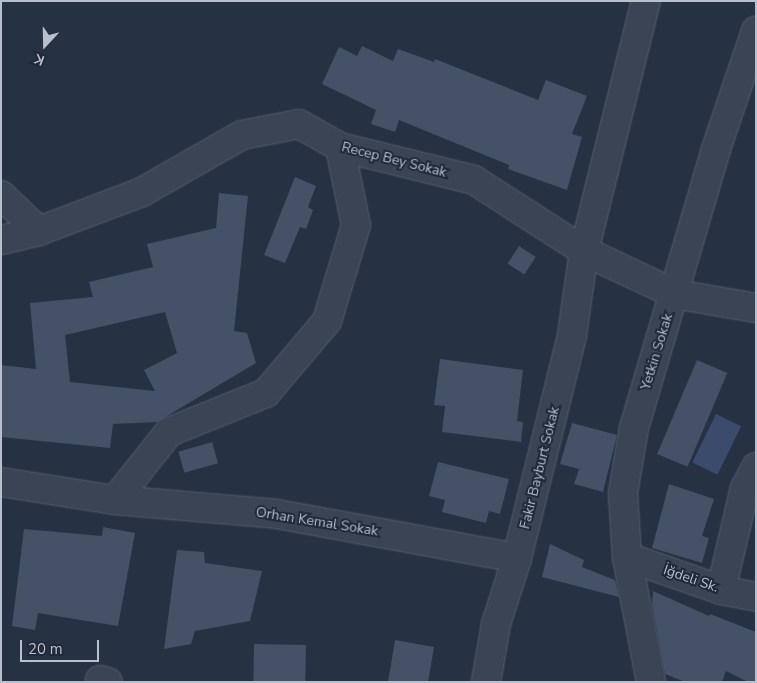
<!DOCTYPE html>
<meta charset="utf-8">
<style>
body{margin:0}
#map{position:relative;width:757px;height:683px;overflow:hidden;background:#263144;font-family:"Nunito Sans",sans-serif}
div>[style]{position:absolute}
.water>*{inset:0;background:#3a4b6c;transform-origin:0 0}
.building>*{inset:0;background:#455167;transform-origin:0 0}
.roads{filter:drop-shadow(0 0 1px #565f6e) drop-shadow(0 0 1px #565f6e)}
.minor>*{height:28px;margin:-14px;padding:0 14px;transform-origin:14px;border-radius:14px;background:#3b4454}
span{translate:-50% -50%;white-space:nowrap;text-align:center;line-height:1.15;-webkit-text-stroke:4px #1f2939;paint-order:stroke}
.street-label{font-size:14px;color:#b8bfcd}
.frame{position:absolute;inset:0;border:2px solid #b8bfcd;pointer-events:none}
.north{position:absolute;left:20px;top:20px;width:50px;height:50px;-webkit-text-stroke:4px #1f2939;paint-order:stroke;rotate:201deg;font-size:14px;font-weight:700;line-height:20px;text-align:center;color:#b8bfcd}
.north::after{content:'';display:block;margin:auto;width:18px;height:22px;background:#b8bfcd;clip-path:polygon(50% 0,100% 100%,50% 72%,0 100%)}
.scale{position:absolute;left:20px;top:640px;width:79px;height:22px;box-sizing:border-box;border:2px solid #b8bfcd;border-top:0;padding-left:6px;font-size:15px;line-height:18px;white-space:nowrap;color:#b8bfcd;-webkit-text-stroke:4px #1f2939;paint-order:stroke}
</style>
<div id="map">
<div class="water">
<div style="left:716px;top:414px;width:28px;height:54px;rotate:26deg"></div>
</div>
<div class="building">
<div style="clip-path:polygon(362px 46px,393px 61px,398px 49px,434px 62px,435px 59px,538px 100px,546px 80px,587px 96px,572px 134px,582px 137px,567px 190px,508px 169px,509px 165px,399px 120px,395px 132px,371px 124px,376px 110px,322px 84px,339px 47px,357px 56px)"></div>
<div style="clip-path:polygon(295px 177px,316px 186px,308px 207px,313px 210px,306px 229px,300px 227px,285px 263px,264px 255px)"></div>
<div style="clip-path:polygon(evenodd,219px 193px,248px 196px,234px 331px,247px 333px,256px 363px,157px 422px,113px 424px,110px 448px,1px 437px,1px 365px,36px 369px,30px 303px,93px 297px,89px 282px,153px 267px,147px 244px,216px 228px,219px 193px,165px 312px,177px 353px,144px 370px,155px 391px,70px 382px,65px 335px,165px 312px)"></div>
<div style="left:519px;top:246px;width:20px;height:21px;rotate:33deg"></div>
<div style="clip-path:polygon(440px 359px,523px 370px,517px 421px,523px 422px,521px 442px,442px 432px,445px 406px,434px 405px)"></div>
<div style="left:697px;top:360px;width:33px;height:102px;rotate:23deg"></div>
<div style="clip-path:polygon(572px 423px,617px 435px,603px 492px,574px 484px,579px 469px,560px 464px)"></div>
<div style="left:212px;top:442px;width:22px;height:35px;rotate:74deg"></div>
<div style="clip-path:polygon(438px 462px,509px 479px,500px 514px,489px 511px,486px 523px,442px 512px,445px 500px,429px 496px)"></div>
<div style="clip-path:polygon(669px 484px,714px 499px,702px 536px,709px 538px,702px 563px,652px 548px)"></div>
<div style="clip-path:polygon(103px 527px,135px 533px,118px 626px,38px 613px,35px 630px,12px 626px,24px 529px,102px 536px)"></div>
<div style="clip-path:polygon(550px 544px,584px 560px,582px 567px,615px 580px,619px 597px,542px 577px)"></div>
<div style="clip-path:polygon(177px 550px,204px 552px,205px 563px,262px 571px,250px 621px,195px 631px,191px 644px,164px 649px)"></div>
<div style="clip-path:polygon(653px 591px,709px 616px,710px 614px,756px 632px,756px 682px,748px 682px,726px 671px,722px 682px,685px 682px,665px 674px,652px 604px)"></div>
<div style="clip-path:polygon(395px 640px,434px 647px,428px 682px,388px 682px)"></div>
<div style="left:254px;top:644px;width:52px;height:38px;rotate:1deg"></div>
</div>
<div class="roads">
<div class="minor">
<div style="left:1px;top:195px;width:52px;rotate:43.5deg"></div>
<div style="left:1px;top:240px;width:39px;rotate:-13deg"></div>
<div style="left:39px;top:231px;width:110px;rotate:-20.7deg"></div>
<div style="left:142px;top:192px;width:115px;rotate:-29.7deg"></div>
<div style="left:242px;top:135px;width:58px;rotate:-10.9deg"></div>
<div style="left:299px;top:124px;width:47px;rotate:29.3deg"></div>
<div style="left:340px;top:147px;width:138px;rotate:13.8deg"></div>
<div style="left:474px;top:180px;width:131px;rotate:32.8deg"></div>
<div style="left:584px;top:251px;width:101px;rotate:25.3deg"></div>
<div style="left:675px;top:294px;width:82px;rotate:9.8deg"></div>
<div style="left:1px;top:482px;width:115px;rotate:9deg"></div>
<div style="left:115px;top:500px;width:87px;rotate:-51.5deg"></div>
<div style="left:169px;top:432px;width:105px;rotate:-21.9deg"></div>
<div style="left:266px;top:393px;width:94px;rotate:-49.7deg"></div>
<div style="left:327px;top:321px;width:100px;rotate:-73.2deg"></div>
<div style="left:356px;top:225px;width:80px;rotate:-101.6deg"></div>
<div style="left:115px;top:500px;width:163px;rotate:4.9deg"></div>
<div style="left:277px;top:514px;width:244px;rotate:10.4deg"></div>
<div style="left:627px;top:557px;width:100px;rotate:19.3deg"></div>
<div style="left:721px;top:590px;width:36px;rotate:11deg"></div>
<div style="left:721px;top:590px;width:105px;rotate:-76.8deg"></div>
<div style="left:745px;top:488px;width:24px;rotate:-62deg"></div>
<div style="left:100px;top:680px;width:8px;rotate:14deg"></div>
<div style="left:486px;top:682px;width:59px;rotate:-80.2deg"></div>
<div style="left:496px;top:624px;width:69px;rotate:-72.3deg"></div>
<div style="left:517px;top:558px;width:230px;rotate:-76.1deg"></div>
<div style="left:572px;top:335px;width:85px;rotate:-81.9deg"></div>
<div style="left:584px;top:251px;width:258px;rotate:-76.1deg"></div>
<div style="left:651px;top:682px;width:127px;rotate:-100.9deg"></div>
<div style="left:627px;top:557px;width:64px;rotate:-93.6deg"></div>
<div style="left:623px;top:493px;width:66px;rotate:-80.4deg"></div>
<div style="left:634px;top:428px;width:288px;rotate:-73.6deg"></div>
<div style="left:715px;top:152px;width:128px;rotate:-71.3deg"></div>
</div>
</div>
<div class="street-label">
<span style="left:394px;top:160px;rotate:14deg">Recep Bey Sokak</span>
<span style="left:657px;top:352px;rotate:-73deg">Yetkin Sokak</span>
<span style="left:540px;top:468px;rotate:-76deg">Fakir Bayburt Sokak</span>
<span style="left:317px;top:522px;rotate:9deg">Orhan Kemal Sokak</span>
<span style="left:691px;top:579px;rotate:19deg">İğdeli Sk.</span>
</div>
<div class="frame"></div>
<div class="north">K</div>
<div class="scale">20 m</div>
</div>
